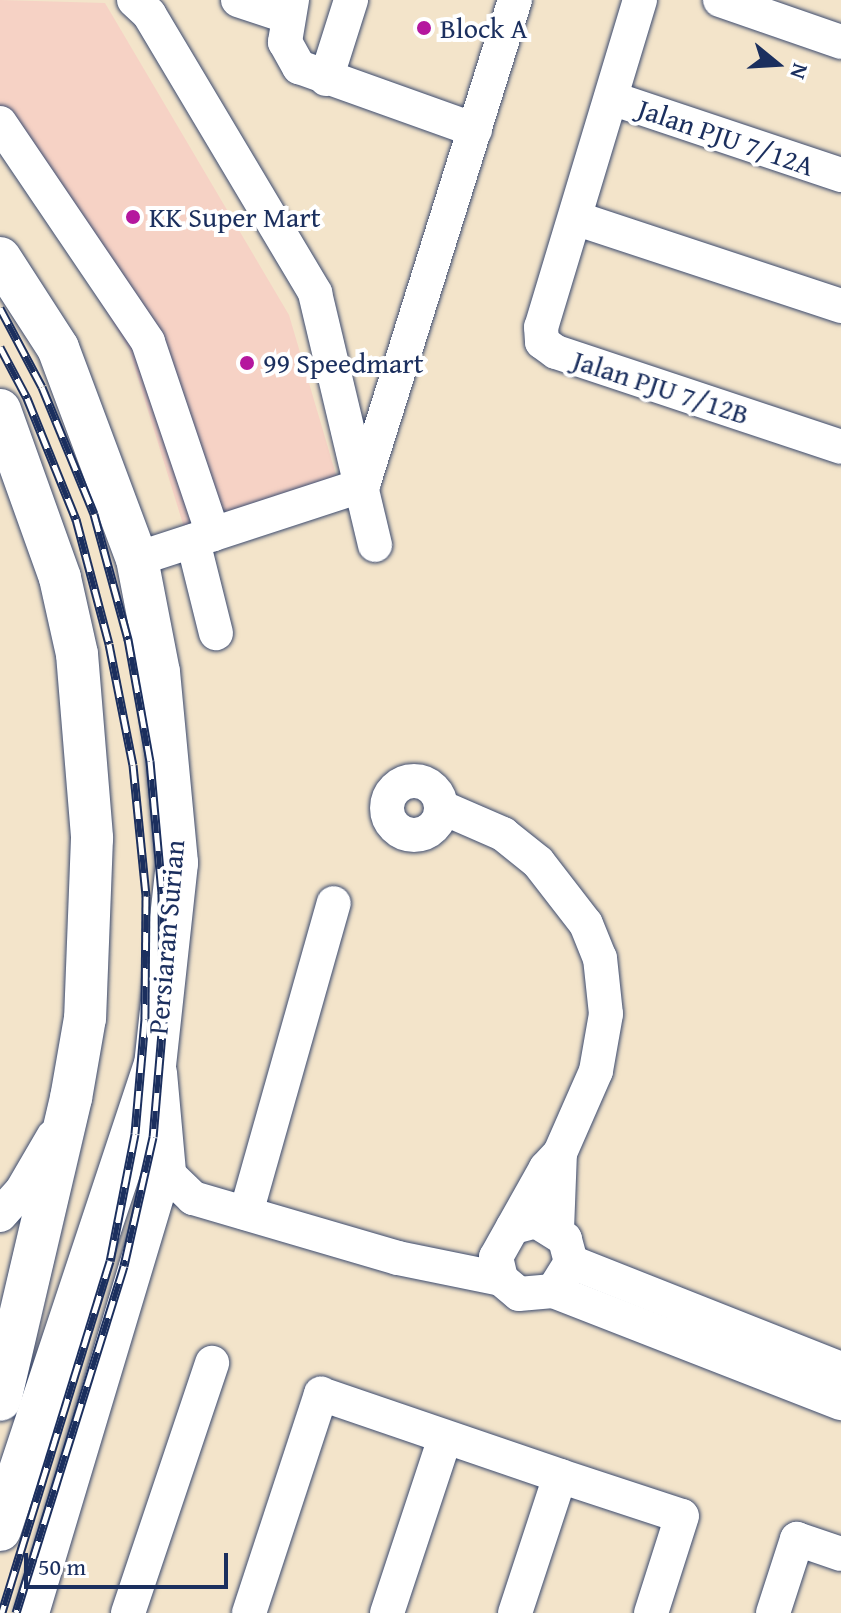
<!DOCTYPE html>
<style>
body{margin:0}
#map{position:relative;width:841px;height:1613px;overflow:hidden;background:#f3e4ca;font-family:"Gentium Book Plus",serif}
div>[style]{position:absolute}
.built>*{inset:0;background:#f6d2c5}
.roads{filter:drop-shadow(0 0 2px #3b4a6e) drop-shadow(0 0 2px #3b4a6e)}
.minor>*{height:34px;margin:-17px;padding:0 17px;transform-origin:17px;border-radius:17px;background:#fff}
.minor>.ring{margin:-17px;padding:0;box-sizing:content-box;background:none;border:34px solid #fff;border-radius:50%}
.major>*{height:42px;margin:-21px;padding:0 21px;transform-origin:21px;border-radius:21px;background:#fff}
.rail>*{height:9px;margin-top:-4.5px;transform-origin:0;background:repeating-linear-gradient(90deg,#fff 0 18px,#1b2f5e 0 36px);box-sizing:border-box;border-block:2px solid #1b2f5e}
.dots>*{width:22px;height:22px;translate:-50% -50%;box-sizing:border-box;border:4px solid #fff;border-radius:50%}
span{translate:-50% -50%;white-space:nowrap;text-align:center;line-height:1.15;-webkit-text-stroke:8px #fff;paint-order:stroke}
.poi-label{font-size:28px;color:#1b2f5e}
.left{translate:0 -50%;text-align:left}
.street-label{font-size:28px;color:#1b2f5e}
.north{position:absolute;left:737px;top:24px;width:80px;height:80px;-webkit-text-stroke:6px #fff;paint-order:stroke;rotate:108deg;font-size:22px;font-weight:700;line-height:32px;text-align:center;color:#1b2f5e}
.north::after{content:'';display:block;margin:auto;width:28px;height:36px;background:#1b2f5e;clip-path:polygon(50% 0,100% 100%,50% 72%,0 100%)}
.scale{position:absolute;left:24px;top:1553px;width:204px;height:36px;box-sizing:border-box;border:4px solid #1b2f5e;border-top:0;padding-left:10px;font-size:24px;line-height:28px;white-space:nowrap;color:#1b2f5e;-webkit-text-stroke:6px #fff;paint-order:stroke}
</style>
<div id="map">
<div class="built">
<div style="clip-path:polygon(0 0,105px 3px,289px 315px,344px 502px,191px 550px,129px 349px,0 140px)"></div>
</div>
<div class="roads">
<div class="minor">
<div style="left:134px;top:0;width:21px;rotate:43deg"></div>
<div style="left:149px;top:14px;width:325px;rotate:59.2deg"></div>
<div style="left:315px;top:293px;width:259px;rotate:76.6deg"></div>
<div style="left:238px;top:0;width:51px;rotate:18.4deg"></div>
<div style="left:292px;top:0;width:43px;rotate:99.5deg"></div>
<div style="left:285px;top:42px;width:29px;rotate:61deg"></div>
<div style="left:299px;top:67px;width:187px;rotate:19.7deg"></div>
<div style="left:640px;top:0;width:342px;rotate:106.8deg"></div>
<div style="left:541px;top:327px;width:15px;rotate:86deg"></div>
<div style="left:542px;top:342px;width:17px;rotate:36deg"></div>
<div style="left:556px;top:352px;width:300px;rotate:18.4deg"></div>
<div style="left:720px;top:0;width:128px;rotate:19.1deg"></div>
<div style="left:326px;top:79px;width:83px;rotate:-72.4deg"></div>
<div style="left:611px;top:98px;width:243px;rotate:18.5deg"></div>
<div style="left:0;top:123px;width:264px;rotate:55.9deg"></div>
<div style="left:148px;top:342px;width:203px;rotate:71.3deg"></div>
<div style="left:575px;top:218px;width:280px;rotate:18.3deg"></div>
<div style="left:193px;top:541px;width:95px;rotate:76deg"></div>
<div style="left:137px;top:559px;width:238px;rotate:-18.1deg"></div>
<div style="left:363px;top:485px;width:508px;rotate:-72.6deg"></div>
<div class="ring" style="left:387px;top:781px;width:20px;height:20px"></div>
<div style="left:441px;top:807px;width:68px;rotate:23.5deg"></div>
<div style="left:503px;top:834px;width:45px;rotate:38.7deg"></div>
<div style="left:538px;top:862px;width:78px;rotate:52.3deg"></div>
<div style="left:586px;top:924px;width:37px;rotate:68deg"></div>
<div style="left:600px;top:958px;width:56px;rotate:83.9deg"></div>
<div style="left:606px;top:1014px;width:58px;rotate:100deg"></div>
<div style="left:596px;top:1071px;width:90px;rotate:113.7deg"></div>
<div style="left:560px;top:1153px;width:21px;rotate:133deg"></div>
<div style="left:546px;top:1168px;width:102px;rotate:119.3deg"></div>
<div style="left:496px;top:1257px;width:23px;rotate:77deg"></div>
<div style="left:501px;top:1279px;width:23px;rotate:40deg"></div>
<div style="left:519px;top:1294px;width:34px;rotate:-5deg"></div>
<div style="left:553px;top:1291px;width:34px;rotate:-58deg"></div>
<div style="left:571px;top:1262px;width:24px;rotate:-105deg"></div>
<div style="left:565px;top:1239px;width:34px;rotate:-148deg"></div>
<div style="left:536px;top:1221px;width:24px;rotate:165deg"></div>
<div style="left:165px;top:1171px;width:39px;rotate:44deg"></div>
<div style="left:193px;top:1198px;width:214px;rotate:16.3deg"></div>
<div style="left:398px;top:1258px;width:105px;rotate:11.5deg"></div>
<div style="left:246px;top:1213px;width:322px;rotate:-74.2deg"></div>
<div style="left:0;top:1215px;width:31px;rotate:-48deg"></div>
<div style="left:21px;top:1192px;width:64px;rotate:-59.8deg"></div>
<div style="left:557px;top:1230px;width:77px;rotate:-87.8deg"></div>
<div style="left:571px;top:1262px;width:290px;rotate:21.6deg"></div>
<div style="left:553px;top:1291px;width:309px;rotate:21.3deg"></div>
<div style="left:32px;top:1613px;width:462px;rotate:-73.3deg"></div>
<div style="left:128px;top:1613px;width:264px;rotate:-71.4deg"></div>
<div style="left:249px;top:1613px;width:231px;rotate:-71.8deg"></div>
<div style="left:321px;top:1394px;width:253px;rotate:18.9deg"></div>
<div style="left:387px;top:1613px;width:184px;rotate:-71.7deg"></div>
<div style="left:515px;top:1613px;width:144px;rotate:-71.8deg"></div>
<div style="left:560px;top:1476px;width:128px;rotate:18.2deg"></div>
<div style="left:682px;top:1516px;width:102px;rotate:107.7deg"></div>
<div style="left:773px;top:1613px;width:78px;rotate:-72deg"></div>
<div style="left:797px;top:1539px;width:46px;rotate:18.8deg"></div>
</div>
<div class="major">
<div style="left:0;top:258px;width:107px;rotate:57.2deg"></div>
<div style="left:58px;top:348px;width:225px;rotate:69.5deg"></div>
<div style="left:137px;top:559px;width:115px;rotate:79deg"></div>
<div style="left:159px;top:672px;width:192px;rotate:84.6deg"></div>
<div style="left:177px;top:863px;width:202px;rotate:96.2deg"></div>
<div style="left:155px;top:1064px;width:491px;rotate:108.4deg"></div>
<div style="left:0;top:410px;width:178px;rotate:70.3deg"></div>
<div style="left:60px;top:578px;width:78px;rotate:77.4deg"></div>
<div style="left:77px;top:654px;width:185px;rotate:85.3deg"></div>
<div style="left:92px;top:838px;width:180px;rotate:92.2deg"></div>
<div style="left:85px;top:1018px;width:81px;rotate:99.9deg"></div>
<div style="left:71px;top:1098px;width:310px;rotate:103.2deg"></div>
<div style="left:156px;top:1073px;width:98px;rotate:84.8deg"></div>
</div>
</div>
<div class="rail">
<div style="left:0;top:308px;width:89px;rotate:62deg"></div>
<div style="left:42px;top:387px;width:137px;rotate:67.7deg"></div>
<div style="left:94px;top:514px;width:130px;rotate:74.8deg"></div>
<div style="left:128px;top:639px;width:124px;rotate:79.8deg"></div>
<div style="left:150px;top:761px;width:133px;rotate:84.8deg"></div>
<div style="left:162px;top:893px;width:128px;rotate:89.6deg"></div>
<div style="left:163px;top:1021px;width:116px;rotate:94.9deg"></div>
<div style="left:153px;top:1137px;width:132px;rotate:102.7deg"></div>
<div style="left:124px;top:1266px;width:363px;rotate:107.3deg"></div>
<div style="left:0;top:347px;width:58px;rotate:62.1deg"></div>
<div style="left:27px;top:398px;width:131px;rotate:68deg"></div>
<div style="left:76px;top:519px;width:129px;rotate:75.2deg"></div>
<div style="left:109px;top:644px;width:123px;rotate:78.8deg"></div>
<div style="left:133px;top:765px;width:132px;rotate:84.3deg"></div>
<div style="left:146px;top:896px;width:123px;rotate:90.5deg"></div>
<div style="left:145px;top:1019px;width:115px;rotate:95deg"></div>
<div style="left:135px;top:1134px;width:129px;rotate:101.1deg"></div>
<div style="left:110px;top:1261px;width:368px;rotate:107.1deg"></div>
</div>
<div class="dots">
<div style="left:424px;top:28px;background:#b5179e"></div>
<div style="left:133px;top:217px;background:#b5179e"></div>
<div style="left:247px;top:363px;background:#b5179e"></div>
</div>
<div class="poi-label">
<span class="left" style="left:440px;top:28px">Block A</span>
<span class="left" style="left:149px;top:217px">KK Super Mart</span>
<span class="left" style="left:263px;top:363px">99 Speedmart</span>
</div>
<div class="street-label">
<span style="left:726px;top:137px;rotate:19deg">Jalan PJU 7/12A</span>
<span style="left:661px;top:387px;rotate:18deg">Jalan PJU 7/12B</span>
<span style="left:166px;top:937px;rotate:-85deg">Persiaran Surian</span>
</div>
<div class="north">N</div>
<div class="scale">50 m</div>
</div>
